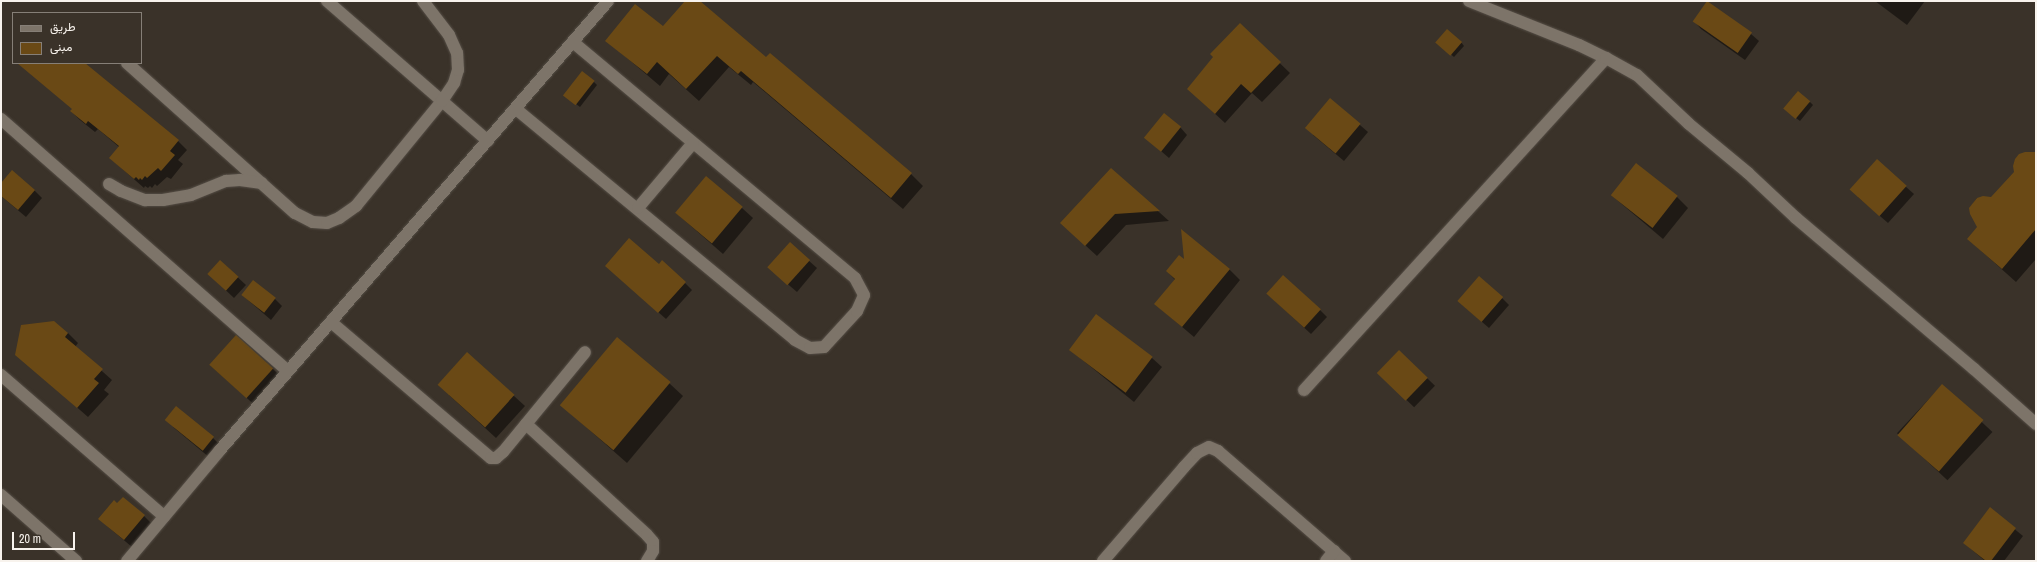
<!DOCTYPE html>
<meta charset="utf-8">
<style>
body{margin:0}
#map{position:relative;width:2037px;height:562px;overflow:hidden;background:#3a3229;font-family:"Archivo Narrow",Vazirmatn,sans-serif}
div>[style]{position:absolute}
.shadow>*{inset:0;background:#0007;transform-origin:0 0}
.building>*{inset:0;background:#6a4915;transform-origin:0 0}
.roads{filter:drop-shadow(0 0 1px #554e46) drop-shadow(0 0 1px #554e46)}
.street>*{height:12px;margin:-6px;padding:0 6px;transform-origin:6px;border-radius:6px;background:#7d7469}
.secondary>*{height:12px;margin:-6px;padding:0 6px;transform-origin:6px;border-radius:6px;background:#7d7469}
span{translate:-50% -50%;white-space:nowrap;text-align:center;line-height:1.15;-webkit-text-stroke:3.5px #3a3229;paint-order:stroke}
.frame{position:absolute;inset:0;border:2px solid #f8f3ed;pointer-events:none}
.legend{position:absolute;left:12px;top:12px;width:130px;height:52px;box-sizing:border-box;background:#3a3229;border:1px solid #867f77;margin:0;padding:5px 7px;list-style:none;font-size:12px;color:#f8f3ed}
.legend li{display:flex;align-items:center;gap:8px;height:20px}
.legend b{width:20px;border:1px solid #867f77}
.scale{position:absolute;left:12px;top:532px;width:63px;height:18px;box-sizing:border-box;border:2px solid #f8f3ed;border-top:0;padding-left:5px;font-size:12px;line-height:14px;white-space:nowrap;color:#f8f3ed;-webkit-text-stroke:3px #3a3229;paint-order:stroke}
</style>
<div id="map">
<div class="shadow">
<div style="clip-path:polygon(686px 1px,699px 1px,766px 59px,911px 174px,923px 186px,903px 209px,753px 82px,751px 85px,729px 67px,699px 101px,669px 74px,660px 86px,607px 41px,663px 28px)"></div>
<div style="clip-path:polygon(1875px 1px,1925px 1px,1907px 25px)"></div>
<div style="clip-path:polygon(1707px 3px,1751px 34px,1759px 41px,1745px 60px,1701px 29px,1694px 21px)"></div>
<div style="clip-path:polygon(1240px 25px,1290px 73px,1262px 102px,1252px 93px,1225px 123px,1198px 98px)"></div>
<div style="clip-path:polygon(1461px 42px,1464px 46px,1454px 57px,1440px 45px)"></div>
<div style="clip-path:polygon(34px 63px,68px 63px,178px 141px,187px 150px,178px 160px,183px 164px,171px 179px,167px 177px,157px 186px,155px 184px,152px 188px,150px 186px,148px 188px,145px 186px,144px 188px,110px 158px,119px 147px,98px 129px,95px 132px,80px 120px,71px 111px,73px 109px,28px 71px)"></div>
<div style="clip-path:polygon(594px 82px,597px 85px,580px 107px,568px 98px)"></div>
<div style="clip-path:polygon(1330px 99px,1368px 132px,1344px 161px,1313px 135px)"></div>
<div style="clip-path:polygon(1810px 102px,1813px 105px,1800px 121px,1788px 112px)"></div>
<div style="clip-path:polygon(1180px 127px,1187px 135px,1169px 158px,1146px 138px)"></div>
<div style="clip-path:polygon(2036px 155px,2036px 259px,2016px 282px,1968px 239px,1978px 227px,1970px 208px,1977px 198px,1991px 198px)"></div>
<div style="clip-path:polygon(1877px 161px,1914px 194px,1888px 223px,1858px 197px)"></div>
<div style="clip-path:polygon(1111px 169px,1169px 221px,1126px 225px,1097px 256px,1073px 234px)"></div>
<div style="clip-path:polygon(1px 184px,34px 190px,42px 198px,26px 217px,1px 196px)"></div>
<div style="clip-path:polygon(1611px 195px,1677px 197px,1688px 208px,1663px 239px)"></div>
<div style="clip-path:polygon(742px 208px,753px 218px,723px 254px,676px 213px)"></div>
<div style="clip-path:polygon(790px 244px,817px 268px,797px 292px,777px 275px)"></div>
<div style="clip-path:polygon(220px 261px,246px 285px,234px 298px,216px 281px)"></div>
<div style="clip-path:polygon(1185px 261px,1229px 269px,1240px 280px,1194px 337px,1155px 304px,1175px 280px,1167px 271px)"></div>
<div style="clip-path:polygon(659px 265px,685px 283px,692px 290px,666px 319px,606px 266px)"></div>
<div style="clip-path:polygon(242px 295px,275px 299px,282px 306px,271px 320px)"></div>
<div style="clip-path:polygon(1502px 298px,1509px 305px,1489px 328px,1466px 308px)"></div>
<div style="clip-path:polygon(1275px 301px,1320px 310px,1327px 317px,1311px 334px)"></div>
<div style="clip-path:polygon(68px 333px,78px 343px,75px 347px,112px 380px,104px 390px,109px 394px,88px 417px,16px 354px)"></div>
<div style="clip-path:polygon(1069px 349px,1152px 358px,1162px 367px,1134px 402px)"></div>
<div style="left:1399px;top:351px;width:50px;height:30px;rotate:44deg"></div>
<div style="clip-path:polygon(211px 366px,272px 368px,283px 379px,258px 408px)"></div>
<div style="clip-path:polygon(669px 383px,683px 396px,627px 463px,561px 405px)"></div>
<div style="left:1942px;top:385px;width:69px;height:66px;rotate:43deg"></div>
<div style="clip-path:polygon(449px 395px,514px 396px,525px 406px,496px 438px)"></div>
<div style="clip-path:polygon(173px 427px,213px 438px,220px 445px,210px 458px)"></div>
<div style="clip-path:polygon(118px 504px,144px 516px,151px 523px,132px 547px,107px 526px)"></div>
<div style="clip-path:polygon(1990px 509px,2023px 536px,2004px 561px,1985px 561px,1964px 543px)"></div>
</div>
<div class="building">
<div style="clip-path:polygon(685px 1px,700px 1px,766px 57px,770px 53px,912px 173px,891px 198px,741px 71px,738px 74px,717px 56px,686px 89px,657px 62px,647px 74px,605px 41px,635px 4px,663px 26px)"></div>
<div style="left:1707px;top:1px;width:55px;height:25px;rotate:35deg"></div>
<div style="clip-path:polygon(1240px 23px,1281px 62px,1251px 93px,1241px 84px,1215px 114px,1187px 89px,1213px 57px,1210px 54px)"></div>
<div style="left:1447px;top:29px;width:20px;height:18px;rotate:41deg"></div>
<div style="clip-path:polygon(17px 63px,85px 63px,179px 140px,170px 151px,175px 155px,161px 171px,158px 168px,147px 178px,145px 176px,142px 180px,140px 178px,139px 180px,136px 177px,134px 179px,109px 158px,119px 146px,88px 121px,86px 124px,70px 111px,72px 109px)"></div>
<div style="left:582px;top:71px;width:16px;height:31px;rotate:38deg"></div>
<div style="left:1798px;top:91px;width:16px;height:23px;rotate:40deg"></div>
<div style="left:1330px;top:98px;width:40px;height:39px;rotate:40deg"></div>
<div style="left:1164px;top:113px;width:22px;height:32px;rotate:39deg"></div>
<div style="clip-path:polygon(2025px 152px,2036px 152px,2036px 229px,2002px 269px,1967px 239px,1977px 227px,1970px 214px,1969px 208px,1977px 198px,1983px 196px,1991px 197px,2014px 172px,2013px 166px,2015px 159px,2019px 154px)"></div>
<div style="left:1877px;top:159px;width:40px;height:41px;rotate:42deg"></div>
<div style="left:1636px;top:163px;width:53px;height:41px;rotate:38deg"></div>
<div style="clip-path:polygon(1111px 168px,1160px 211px,1115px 214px,1085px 246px,1060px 223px)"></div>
<div style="clip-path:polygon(12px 170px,35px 190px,18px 210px,1px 196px,1px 183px)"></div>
<div style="left:706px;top:176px;width:48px;height:48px;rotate:40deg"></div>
<div style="clip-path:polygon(1181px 229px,1230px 269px,1182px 327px,1154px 304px,1175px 279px,1166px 271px,1179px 255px,1184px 259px)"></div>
<div style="clip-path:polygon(629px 238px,659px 264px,662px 260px,686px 282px,658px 313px,605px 266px)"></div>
<div style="left:790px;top:242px;width:27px;height:34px;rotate:42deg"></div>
<div style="left:220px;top:260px;width:25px;height:19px;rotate:42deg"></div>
<div style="left:1283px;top:275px;width:51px;height:25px;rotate:42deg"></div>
<div style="left:1479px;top:276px;width:32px;height:33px;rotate:41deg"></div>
<div style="left:253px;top:280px;width:29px;height:19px;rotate:38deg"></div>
<div style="left:1096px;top:314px;width:71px;height:45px;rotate:37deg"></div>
<div style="clip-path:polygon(54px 321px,68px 333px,65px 337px,103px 369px,94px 379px,99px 383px,77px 408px,15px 355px,21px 325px)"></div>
<div style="left:236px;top:335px;width:50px;height:40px;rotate:42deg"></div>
<div style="left:617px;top:337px;width:70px;height:89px;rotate:40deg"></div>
<div style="left:1399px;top:350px;width:40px;height:32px;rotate:44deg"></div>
<div style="left:467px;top:352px;width:64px;height:44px;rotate:42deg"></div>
<div style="left:1942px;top:384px;width:55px;height:68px;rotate:41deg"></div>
<div style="left:176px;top:406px;width:49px;height:18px;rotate:39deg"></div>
<div style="clip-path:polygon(123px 497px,145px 515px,124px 540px,98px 519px,114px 500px,117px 503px)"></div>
<div style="clip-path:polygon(1990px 507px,2016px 528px,1991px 561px,1986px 561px,1963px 543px)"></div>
</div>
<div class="roads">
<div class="street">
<div style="left:327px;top:1px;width:213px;rotate:41deg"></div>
<div style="left:127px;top:63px;width:225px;rotate:41.8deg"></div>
<div style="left:295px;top:213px;width:20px;rotate:27deg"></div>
<div style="left:313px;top:222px;width:14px;rotate:4deg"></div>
<div style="left:327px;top:223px;width:13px;rotate:-23deg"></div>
<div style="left:339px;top:218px;width:21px;rotate:-35deg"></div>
<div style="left:356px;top:206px;width:136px;rotate:-50.7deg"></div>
<div style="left:442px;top:101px;width:22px;rotate:-56deg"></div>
<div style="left:454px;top:83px;width:14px;rotate:-73deg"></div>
<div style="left:458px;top:70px;width:17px;rotate:-93deg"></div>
<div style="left:457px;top:53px;width:20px;rotate:-114deg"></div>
<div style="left:449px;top:35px;width:43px;rotate:-127.4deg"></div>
<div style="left:516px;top:109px;width:362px;rotate:39.6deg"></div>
<div style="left:795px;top:340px;width:17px;rotate:28deg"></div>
<div style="left:810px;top:348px;width:14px;rotate:-4deg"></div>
<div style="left:824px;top:347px;width:49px;rotate:-47.5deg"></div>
<div style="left:857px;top:311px;width:17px;rotate:-66deg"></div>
<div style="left:864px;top:295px;width:19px;rotate:-118deg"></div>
<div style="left:855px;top:278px;width:368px;rotate:-140.1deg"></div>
<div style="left:1px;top:119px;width:382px;rotate:41.3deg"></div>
<div style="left:109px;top:184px;width:14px;rotate:30deg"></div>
<div style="left:121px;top:191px;width:26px;rotate:21deg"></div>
<div style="left:145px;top:200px;width:18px"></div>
<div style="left:163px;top:200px;width:28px;rotate:-10deg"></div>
<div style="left:191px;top:195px;width:38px;rotate:-22deg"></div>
<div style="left:226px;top:181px;width:14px;rotate:-4deg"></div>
<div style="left:240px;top:180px;width:22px;rotate:8deg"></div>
<div style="left:638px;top:208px;width:85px;rotate:-49.8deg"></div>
<div style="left:331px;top:322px;width:210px;rotate:40.4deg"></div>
<div style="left:491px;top:458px;width:5px"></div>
<div style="left:496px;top:458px;width:9px;rotate:-41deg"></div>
<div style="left:503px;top:452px;width:129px;rotate:-50.6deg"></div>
<div style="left:1px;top:375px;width:216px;rotate:40.9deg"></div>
<div style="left:1304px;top:390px;width:449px;rotate:-47.7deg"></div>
<div style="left:526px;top:424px;width:164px;rotate:42.5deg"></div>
<div style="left:647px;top:535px;width:9px;rotate:49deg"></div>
<div style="left:653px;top:542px;width:9px;rotate:90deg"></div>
<div style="left:653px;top:551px;width:12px;rotate:121deg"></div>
<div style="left:1px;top:495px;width:100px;rotate:41.3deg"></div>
<div style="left:127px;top:561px;width:145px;rotate:-50deg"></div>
<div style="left:220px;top:450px;width:593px;rotate:-49.17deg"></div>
<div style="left:1103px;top:561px;width:124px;rotate:-49.2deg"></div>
<div style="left:1184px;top:467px;width:19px;rotate:-47deg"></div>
<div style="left:1197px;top:453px;width:13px;rotate:-27deg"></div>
<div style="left:1209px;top:447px;width:10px;rotate:24deg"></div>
<div style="left:1218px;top:451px;width:168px;rotate:40.9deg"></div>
<div style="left:1326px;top:561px;width:13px;rotate:-51deg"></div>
</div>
<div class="secondary">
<div style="left:1469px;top:1px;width:118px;rotate:21.8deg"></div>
<div style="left:1579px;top:45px;width:30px;rotate:26deg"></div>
<div style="left:1606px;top:58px;width:35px;rotate:29deg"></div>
<div style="left:1637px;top:75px;width:71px;rotate:43.3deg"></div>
<div style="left:1689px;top:124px;width:77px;rotate:39.7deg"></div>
<div style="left:1748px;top:173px;width:66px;rotate:43.2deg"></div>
<div style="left:1796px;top:218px;width:233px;rotate:40.3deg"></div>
<div style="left:1974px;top:369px;width:83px;rotate:41.6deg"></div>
</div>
</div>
<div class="frame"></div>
<ul class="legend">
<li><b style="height:5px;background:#7d7469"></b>طريق</li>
<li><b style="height:11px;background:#6a4915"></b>مبنى</li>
</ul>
<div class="scale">20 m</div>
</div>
